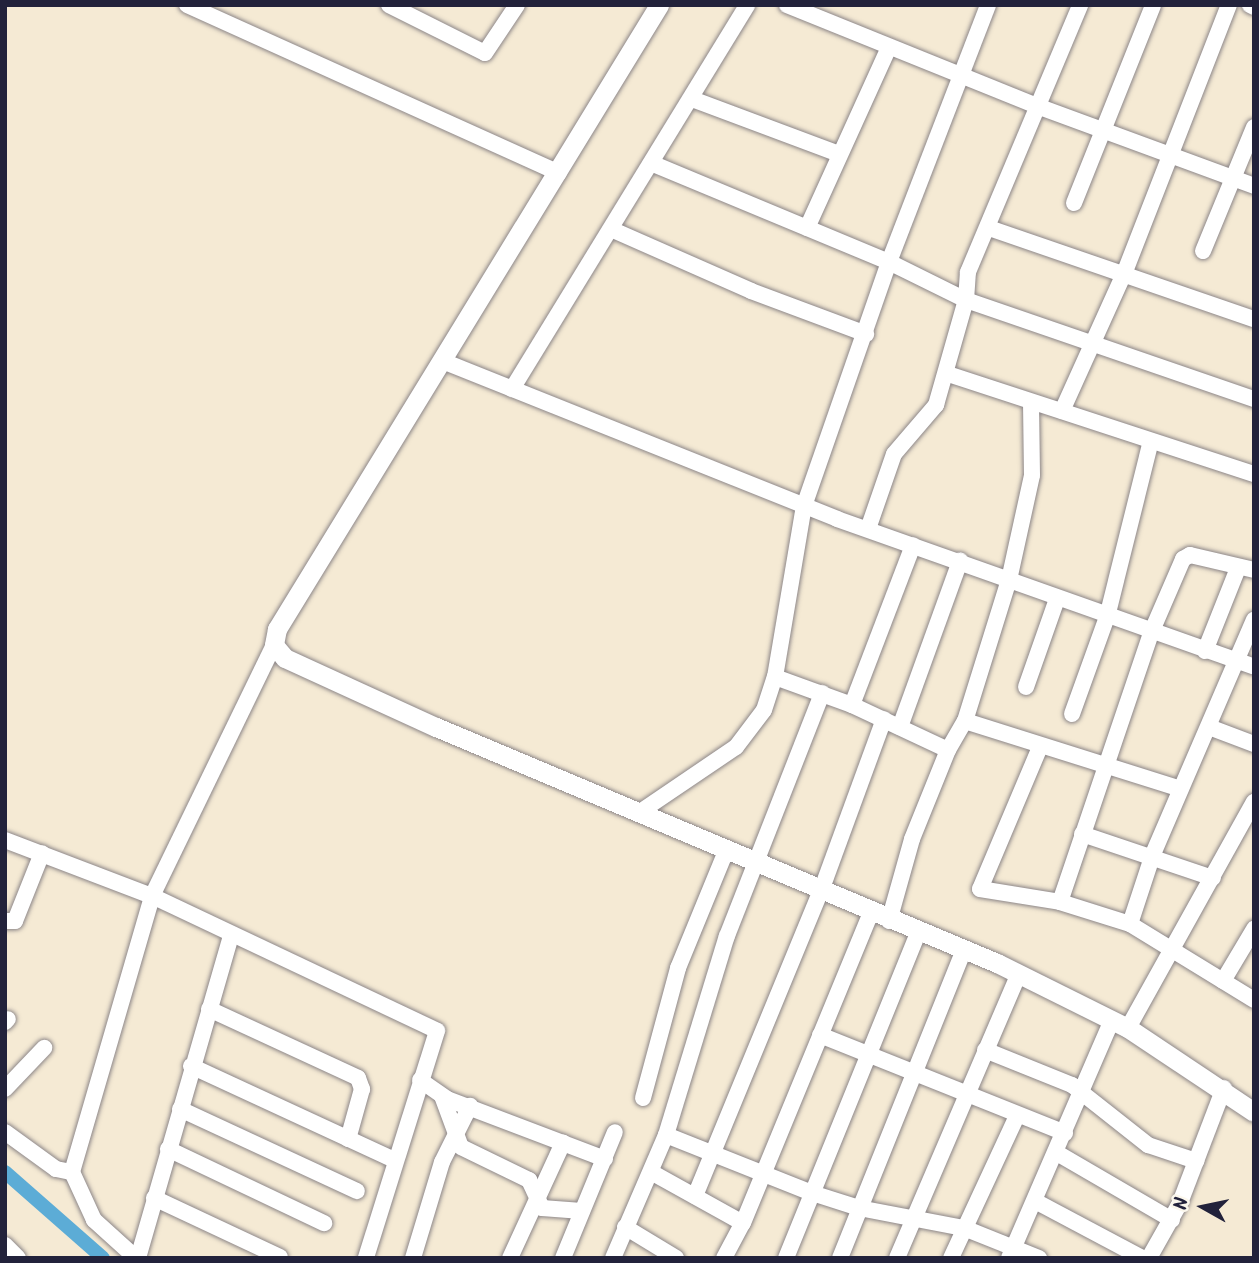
<!DOCTYPE html>
<style>
body{margin:0}
#map{position:relative;width:1259px;height:1263px;overflow:hidden;background:#f5ead4;font-family:Kalam,sans-serif}
div>[style]{position:absolute}
.canal>*{height:14px;margin:-7px;padding:0 7px;transform-origin:7px;border-radius:7px;background:#5cacd6}
.roads{filter:drop-shadow(0 0 2px #8c8688) drop-shadow(0 0 2px #8c8688)}
.minor>*{height:16px;margin:-8px;padding:0 8px;transform-origin:8px;border-radius:8px;background:#fff}
.tertiary>*{height:19px;margin:-9.5px;padding:0 9.5px;transform-origin:9.5px;border-radius:9.5px;background:#fff}
span{translate:-50% -50%;white-space:nowrap;text-align:center;line-height:1.15;-webkit-text-stroke:6px #fbf7ec;paint-order:stroke}
.frame{position:absolute;inset:0;border:7px solid #22223b;pointer-events:none}
.north{position:absolute;left:1168px;top:1172px;width:70px;height:70px;-webkit-text-stroke:5px #fbf7ec;paint-order:stroke;rotate:279deg;font-size:19px;font-weight:700;line-height:28px;text-align:center;color:#22223b}
.north::after{content:'';display:block;margin:auto;width:24px;height:32px;background:#22223b;clip-path:polygon(50% 0,100% 100%,50% 72%,0 100%)}
</style>
<div id="map">
<div class="canal">
<div style="left:5px;top:1172px;width:130px;rotate:41.3deg"></div>
</div>
<div class="roads">
<div class="minor">
<div style="left:187px;top:5px;width:408px;rotate:24.3deg"></div>
<div style="left:389px;top:5px;width:107px;rotate:26.6deg"></div>
<div style="left:485px;top:53px;width:58px;rotate:-56.3deg"></div>
<div style="left:787px;top:5px;width:270px;rotate:22deg"></div>
<div style="left:1037px;top:106px;width:231px;rotate:20.2deg"></div>
<div style="left:1250px;top:5px;width:4px;rotate:27deg"></div>
<div style="left:692px;top:99px;width:157px;rotate:20.5deg"></div>
<div style="left:651px;top:163px;width:258px;rotate:22.6deg"></div>
<div style="left:889px;top:262px;width:86px;rotate:26.3deg"></div>
<div style="left:966px;top:300px;width:305px;rotate:19deg"></div>
<div style="left:1074px;top:203px;width:213px;rotate:-68.2deg"></div>
<div style="left:807px;top:228px;width:199px;rotate:-65.6deg"></div>
<div style="left:989px;top:228px;width:280px;rotate:19deg"></div>
<div style="left:613px;top:230px;width:151px;rotate:23.8deg"></div>
<div style="left:751px;top:291px;width:123px;rotate:20.5deg"></div>
<div style="left:1203px;top:251px;width:134px;rotate:-67.6deg"></div>
<div style="left:445px;top:362px;width:422px;rotate:21.8deg"></div>
<div style="left:837px;top:519px;width:442px;rotate:19.5deg"></div>
<div style="left:948px;top:374px;width:322px;rotate:18.1deg"></div>
<div style="left:512px;top:389px;width:450px;rotate:-58.5deg"></div>
<div style="left:1062px;top:411px;width:150px;rotate:-65.7deg"></div>
<div style="left:1124px;top:274px;width:289px;rotate:-68.7deg"></div>
<div style="left:868px;top:529px;width:79px;rotate:-70.9deg"></div>
<div style="left:894px;top:454px;width:65px;rotate:-49.4deg"></div>
<div style="left:936px;top:405px;width:109px;rotate:-74.1deg"></div>
<div style="left:966px;top:300px;width:28px;rotate:-86deg"></div>
<div style="left:968px;top:272px;width:290px;rotate:-67.2deg"></div>
<div style="left:1205px;top:651px;width:89px;rotate:-68.3deg"></div>
<div style="left:775px;top:677px;width:82px;rotate:20deg"></div>
<div style="left:852px;top:705px;width:106px;rotate:25.1deg"></div>
<div style="left:1026px;top:687px;width:93px;rotate:-70.6deg"></div>
<div style="left:852px;top:705px;width:171px;rotate:-69.1deg"></div>
<div style="left:1072px;top:714px;width:103px;rotate:-70.2deg"></div>
<div style="left:1107px;top:617px;width:181px;rotate:-76deg"></div>
<div style="left:965px;top:721px;width:226px;rotate:17.5deg"></div>
<div style="left:900px;top:727px;width:177px;rotate:-70.1deg"></div>
<div style="left:1209px;top:727px;width:48px;rotate:20.7deg"></div>
<div style="left:1040px;top:747px;width:154px;rotate:112.9deg"></div>
<div style="left:980px;top:889px;width:81px;rotate:9.2deg"></div>
<div style="left:1060px;top:902px;width:73px;rotate:17.4deg"></div>
<div style="left:1130px;top:924px;width:145px;rotate:31.5deg"></div>
<div style="left:640px;top:812px;width:116px;rotate:-34.1deg"></div>
<div style="left:736px;top:747px;width:46px;rotate:-52.9deg"></div>
<div style="left:764px;top:710px;width:35px;rotate:-72deg"></div>
<div style="left:775px;top:677px;width:173px;rotate:-80.4deg"></div>
<div style="left:804px;top:506px;width:258px;rotate:-70.8deg"></div>
<div style="left:889px;top:262px;width:275px;rotate:-68.9deg"></div>
<div style="left:1082px;top:834px;width:138px;rotate:18.6deg"></div>
<div style="left:5px;top:840px;width:157px;rotate:20.9deg"></div>
<div style="left:152px;top:896px;width:315px;rotate:25.3deg"></div>
<div style="left:437px;top:1031px;width:238px;rotate:107.4deg"></div>
<div style="left:1060px;top:902px;width:284px;rotate:-71.3deg"></div>
<div style="left:1151px;top:633px;width:81px;rotate:-66.6deg"></div>
<div style="left:1183px;top:559px;width:8px;rotate:-30deg"></div>
<div style="left:1190px;top:555px;width:66px;rotate:13.2deg"></div>
<div style="left:5px;top:921px;width:10px"></div>
<div style="left:15px;top:921px;width:73px;rotate:-68.3deg"></div>
<div style="left:889px;top:921px;width:85px;rotate:-74.3deg"></div>
<div style="left:912px;top:839px;width:96px;rotate:-68deg"></div>
<div style="left:948px;top:750px;width:34px;rotate:-60deg"></div>
<div style="left:965px;top:721px;width:148px;rotate:-72.7deg"></div>
<div style="left:1009px;top:580px;width:107px;rotate:-77.6deg"></div>
<div style="left:1032px;top:475px;width:73px;rotate:-90.8deg"></div>
<div style="left:1130px;top:924px;width:74px;rotate:-71.8deg"></div>
<div style="left:1153px;top:854px;width:255px;rotate:-66.7deg"></div>
<div style="left:1223px;top:981px;width:61px;rotate:-59.2deg"></div>
<div style="left:209px;top:1009px;width:164px;rotate:24.8deg"></div>
<div style="left:358px;top:1078px;width:12px;rotate:70deg"></div>
<div style="left:362px;top:1089px;width:52px;rotate:105.6deg"></div>
<div style="left:5px;top:1022px;width:4px;rotate:-45deg"></div>
<div style="left:1128px;top:1028px;width:259px;rotate:-60.9deg"></div>
<div style="left:820px;top:1035px;width:264px;rotate:21.8deg"></div>
<div style="left:985px;top:1050px;width:94px;rotate:21.9deg"></div>
<div style="left:1072px;top:1085px;width:97px;rotate:38.3deg"></div>
<div style="left:1148px;top:1145px;width:51px;rotate:18.4deg"></div>
<div style="left:191px;top:1066px;width:224px;rotate:24.8deg"></div>
<div style="left:420px;top:1080px;width:33px;rotate:35deg"></div>
<div style="left:447px;top:1099px;width:169px;rotate:20.8deg"></div>
<div style="left:5px;top:1089px;width:57px;rotate:-46.4deg"></div>
<div style="left:442px;top:1096px;width:54px;rotate:69.6deg"></div>
<div style="left:461px;top:1147px;width:76px;rotate:25.9deg"></div>
<div style="left:529px;top:1180px;width:31px;rotate:65deg"></div>
<div style="left:542px;top:1208px;width:40px;rotate:4.3deg"></div>
<div style="left:643px;top:1098px;width:135px;rotate:-74.9deg"></div>
<div style="left:678px;top:968px;width:126px;rotate:-67.7deg"></div>
<div style="left:180px;top:1109px;width:195px;rotate:24.9deg"></div>
<div style="left:5px;top:1132px;width:63px;rotate:36deg"></div>
<div style="left:56px;top:1169px;width:16px;rotate:11deg"></div>
<div style="left:666px;top:1135px;width:157px;rotate:21.7deg"></div>
<div style="left:812px;top:1193px;width:49px;rotate:17.7deg"></div>
<div style="left:859px;top:1208px;width:107px;rotate:10.8deg"></div>
<div style="left:964px;top:1228px;width:81px;rotate:21.8deg"></div>
<div style="left:168px;top:1149px;width:173px;rotate:25.4deg"></div>
<div style="left:1057px;top:1153px;width:133px;rotate:30.2deg"></div>
<div style="left:651px;top:1172px;width:105px;rotate:29deg"></div>
<div style="left:695px;top:1196px;width:330px;rotate:-67.6deg"></div>
<div style="left:821px;top:891px;width:183px;rotate:-69.9deg"></div>
<div style="left:154px;top:1198px;width:139px;rotate:25.1deg"></div>
<div style="left:1035px;top:1201px;width:121px;rotate:28deg"></div>
<div style="left:625px;top:1227px;width:60px;rotate:31.3deg"></div>
<div style="left:5px;top:1245px;width:18px;rotate:45deg"></div>
<div style="left:136px;top:1258px;width:57px;rotate:-137.9deg"></div>
<div style="left:94px;top:1220px;width:53px;rotate:-114.6deg"></div>
<div style="left:72px;top:1172px;width:287px;rotate:-73.8deg"></div>
<div style="left:152px;top:896px;width:279px;rotate:-64.1deg"></div>
<div style="left:138px;top:1258px;width:335px;rotate:-73.9deg"></div>
<div style="left:413px;top:1258px;width:100px;rotate:-73.2deg"></div>
<div style="left:442px;top:1162px;width:63px;rotate:-63.4deg"></div>
<div style="left:510px;top:1258px;width:127px;rotate:-65.3deg"></div>
<div style="left:563px;top:1258px;width:136px;rotate:-67.6deg"></div>
<div style="left:613px;top:1258px;width:134px;rotate:-66.7deg"></div>
<div style="left:666px;top:1135px;width:208px;rotate:-73deg"></div>
<div style="left:727px;top:936px;width:261px;rotate:-68.6deg"></div>
<div style="left:724px;top:1258px;width:40px;rotate:-62deg"></div>
<div style="left:743px;top:1223px;width:339px;rotate:-67.6deg"></div>
<div style="left:786px;top:1258px;width:353px;rotate:-67.9deg"></div>
<div style="left:840px;top:1258px;width:332px;rotate:-68.1deg"></div>
<div style="left:897px;top:1258px;width:309px;rotate:-66.8deg"></div>
<div style="left:951px;top:1258px;width:157px;rotate:-65.1deg"></div>
<div style="left:1009px;top:1258px;width:259px;rotate:-66.6deg"></div>
<div style="left:1149px;top:1258px;width:63px;rotate:-60.6deg"></div>
<div style="left:1180px;top:1203px;width:123px;rotate:-69.1deg"></div>
</div>
<div class="tertiary">
<div style="left:659px;top:5px;width:732px;rotate:121.47deg"></div>
<div style="left:277px;top:629px;width:16px;rotate:101deg"></div>
<div style="left:274px;top:645px;width:17px;rotate:50deg"></div>
<div style="left:285px;top:658px;width:166px;rotate:24.6deg"></div>
<div style="left:436px;top:727px;width:609px;rotate:22.82deg"></div>
<div style="left:997px;top:963px;width:146px;rotate:26.4deg"></div>
<div style="left:1128px;top:1028px;width:151px;rotate:33.7deg"></div>
</div>
</div>
<div class="frame"></div>
<div class="north">N</div>
</div>
